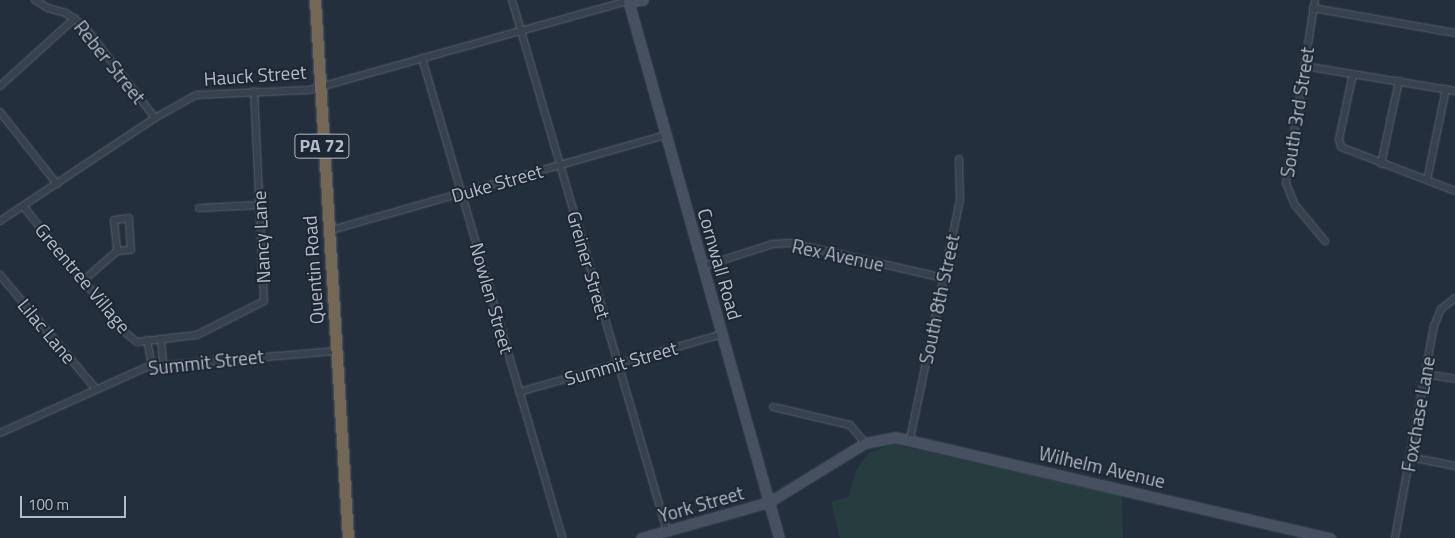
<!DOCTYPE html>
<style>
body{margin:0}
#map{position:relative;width:1455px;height:538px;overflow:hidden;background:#242f3e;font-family:"Titillium Web",sans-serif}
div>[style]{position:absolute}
.green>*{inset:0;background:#263c3f}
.roads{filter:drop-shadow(0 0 1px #565f6c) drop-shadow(0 0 1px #565f6c)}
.street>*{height:6px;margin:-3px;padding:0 3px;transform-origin:3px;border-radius:3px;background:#38414e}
.secondary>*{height:9px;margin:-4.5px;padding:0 4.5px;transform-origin:4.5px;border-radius:4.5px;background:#465061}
.highway>*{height:11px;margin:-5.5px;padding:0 5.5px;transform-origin:5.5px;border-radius:5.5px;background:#746855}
span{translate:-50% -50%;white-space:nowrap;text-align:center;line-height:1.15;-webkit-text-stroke:4px #1d2633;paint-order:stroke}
.shield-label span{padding:1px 4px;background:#1d2633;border:1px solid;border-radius:4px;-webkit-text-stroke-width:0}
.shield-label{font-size:18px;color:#b4bcc9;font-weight:700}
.street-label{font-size:19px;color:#b4bcc9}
.scale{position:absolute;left:20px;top:496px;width:106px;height:22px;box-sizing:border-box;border:2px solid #b4bcc9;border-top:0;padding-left:6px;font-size:15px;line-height:18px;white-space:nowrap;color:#b4bcc9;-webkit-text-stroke:4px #1d2633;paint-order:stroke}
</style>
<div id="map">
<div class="green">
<div style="clip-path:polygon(893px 444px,1122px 496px,1123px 538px,840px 538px,831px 502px,848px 497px,857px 468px,869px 453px)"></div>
</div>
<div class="roads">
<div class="street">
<div style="left:35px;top:0;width:15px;rotate:32deg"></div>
<div style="left:48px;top:8px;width:19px;rotate:16deg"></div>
<div style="left:66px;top:13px;width:24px;rotate:36deg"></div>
<div style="left:85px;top:27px;width:115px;rotate:52.4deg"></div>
<div style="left:512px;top:0;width:553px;rotate:73.73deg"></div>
<div style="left:1315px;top:0;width:185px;rotate:99deg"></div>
<div style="left:1286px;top:183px;width:24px;rotate:68deg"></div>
<div style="left:1295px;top:205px;width:47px;rotate:50.2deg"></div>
<div style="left:1313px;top:8px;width:144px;rotate:10deg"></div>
<div style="left:422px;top:58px;width:500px;rotate:73.7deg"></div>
<div style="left:1304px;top:66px;width:153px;rotate:9.4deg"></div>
<div style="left:1353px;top:74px;width:66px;rotate:102.2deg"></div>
<div style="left:1339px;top:139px;width:8px;rotate:76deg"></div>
<div style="left:1341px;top:147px;width:122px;rotate:21.1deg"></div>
<div style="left:0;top:86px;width:101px;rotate:-42.2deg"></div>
<div style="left:0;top:112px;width:92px;rotate:51.6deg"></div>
<div style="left:1381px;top:164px;width:85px;rotate:-77.8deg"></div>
<div style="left:1427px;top:180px;width:93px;rotate:-78.2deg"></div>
<div style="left:23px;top:206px;width:165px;rotate:50.9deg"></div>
<div style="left:127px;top:334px;width:13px;rotate:39deg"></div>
<div style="left:137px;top:342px;width:60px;rotate:-6.7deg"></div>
<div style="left:197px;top:335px;width:75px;rotate:-26.9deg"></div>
<div style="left:264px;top:301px;width:210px;rotate:-92.7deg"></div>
<div style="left:199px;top:208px;width:61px;rotate:-2.8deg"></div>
<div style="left:0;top:221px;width:186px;rotate:-33.6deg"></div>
<div style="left:155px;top:118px;width:47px;rotate:-29.3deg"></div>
<div style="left:196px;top:95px;width:113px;rotate:-2.5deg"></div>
<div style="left:309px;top:90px;width:331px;rotate:-15.6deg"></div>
<div style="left:328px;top:231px;width:351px;rotate:-15.9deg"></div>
<div style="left:704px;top:266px;width:72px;rotate:-17.7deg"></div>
<div style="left:773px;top:244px;width:17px;rotate:-3deg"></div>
<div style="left:790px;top:243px;width:158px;rotate:12.8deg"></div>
<div style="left:0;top:275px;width:148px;rotate:49.9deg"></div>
<div style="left:84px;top:280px;width:44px;rotate:-41.3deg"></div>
<div style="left:117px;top:251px;width:14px;rotate:-4deg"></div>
<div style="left:131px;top:250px;width:32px;rotate:-94deg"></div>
<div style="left:129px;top:218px;width:15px;rotate:172deg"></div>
<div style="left:114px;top:220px;width:31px;rotate:84deg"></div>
<div style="left:161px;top:339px;width:24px;rotate:85deg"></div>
<div style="left:147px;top:340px;width:26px;rotate:79deg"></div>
<div style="left:1425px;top:374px;width:30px;rotate:9deg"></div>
<div style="left:519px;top:392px;width:212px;rotate:-15.9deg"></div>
<div style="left:773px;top:407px;width:79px;rotate:13.2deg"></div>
<div style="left:850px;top:425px;width:23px;rotate:50deg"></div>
<div style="left:0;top:433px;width:161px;rotate:-24.2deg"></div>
<div style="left:147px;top:367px;width:190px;rotate:-4.8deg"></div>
<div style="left:910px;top:439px;width:244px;rotate:-78.2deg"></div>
<div style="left:960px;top:200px;width:41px;rotate:-91.4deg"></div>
<div style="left:1410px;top:457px;width:46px;rotate:11.3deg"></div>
<div style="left:1395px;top:538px;width:216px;rotate:-79.6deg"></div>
<div style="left:1434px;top:326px;width:18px;rotate:-68deg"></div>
<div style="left:1441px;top:309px;width:18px;rotate:-38deg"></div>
</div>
<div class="secondary">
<div style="left:628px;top:0;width:559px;rotate:74.32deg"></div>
<div style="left:628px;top:1px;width:15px;rotate:-4deg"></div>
<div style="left:641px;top:538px;width:133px;rotate:-15.7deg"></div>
<div style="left:769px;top:502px;width:113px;rotate:-31.6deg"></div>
<div style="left:865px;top:443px;width:31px;rotate:-11deg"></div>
<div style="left:895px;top:437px;width:447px;rotate:13.1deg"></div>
</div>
<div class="highway">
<div style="left:315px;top:0;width:539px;rotate:86.49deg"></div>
</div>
</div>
<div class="shield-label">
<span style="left:322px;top:146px">PA 72</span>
</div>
<div class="street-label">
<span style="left:110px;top:62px;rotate:51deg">Reber Street</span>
<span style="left:255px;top:75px;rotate:-4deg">Hauck Street</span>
<span style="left:1297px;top:112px;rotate:-81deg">South 3rd Street</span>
<span style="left:497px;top:183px;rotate:-16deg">Duke Street</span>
<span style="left:261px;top:237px;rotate:-93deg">Nancy Lane</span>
<span style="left:838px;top:255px;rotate:12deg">Rex Avenue</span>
<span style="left:720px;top:264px;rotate:74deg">Cornwall Road</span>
<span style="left:589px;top:265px;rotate:74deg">Greiner Street</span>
<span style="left:313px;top:270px;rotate:-94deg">Quentin Road</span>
<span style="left:83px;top:278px;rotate:50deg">Greentree Village</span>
<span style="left:492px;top:298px;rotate:74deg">Nowlen Street</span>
<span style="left:939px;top:299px;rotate:-78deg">South 8th Street</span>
<span style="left:47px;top:331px;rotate:50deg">Lilac Lane</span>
<span style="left:206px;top:362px;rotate:-6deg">Summit Street</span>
<span style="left:621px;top:363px;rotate:-16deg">Summit Street</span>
<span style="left:1418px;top:414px;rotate:-80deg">Foxchase Lane</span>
<span style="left:1102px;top:467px;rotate:13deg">Wilhelm Avenue</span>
<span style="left:701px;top:504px;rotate:-16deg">York Street</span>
</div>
<div class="scale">100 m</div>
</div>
